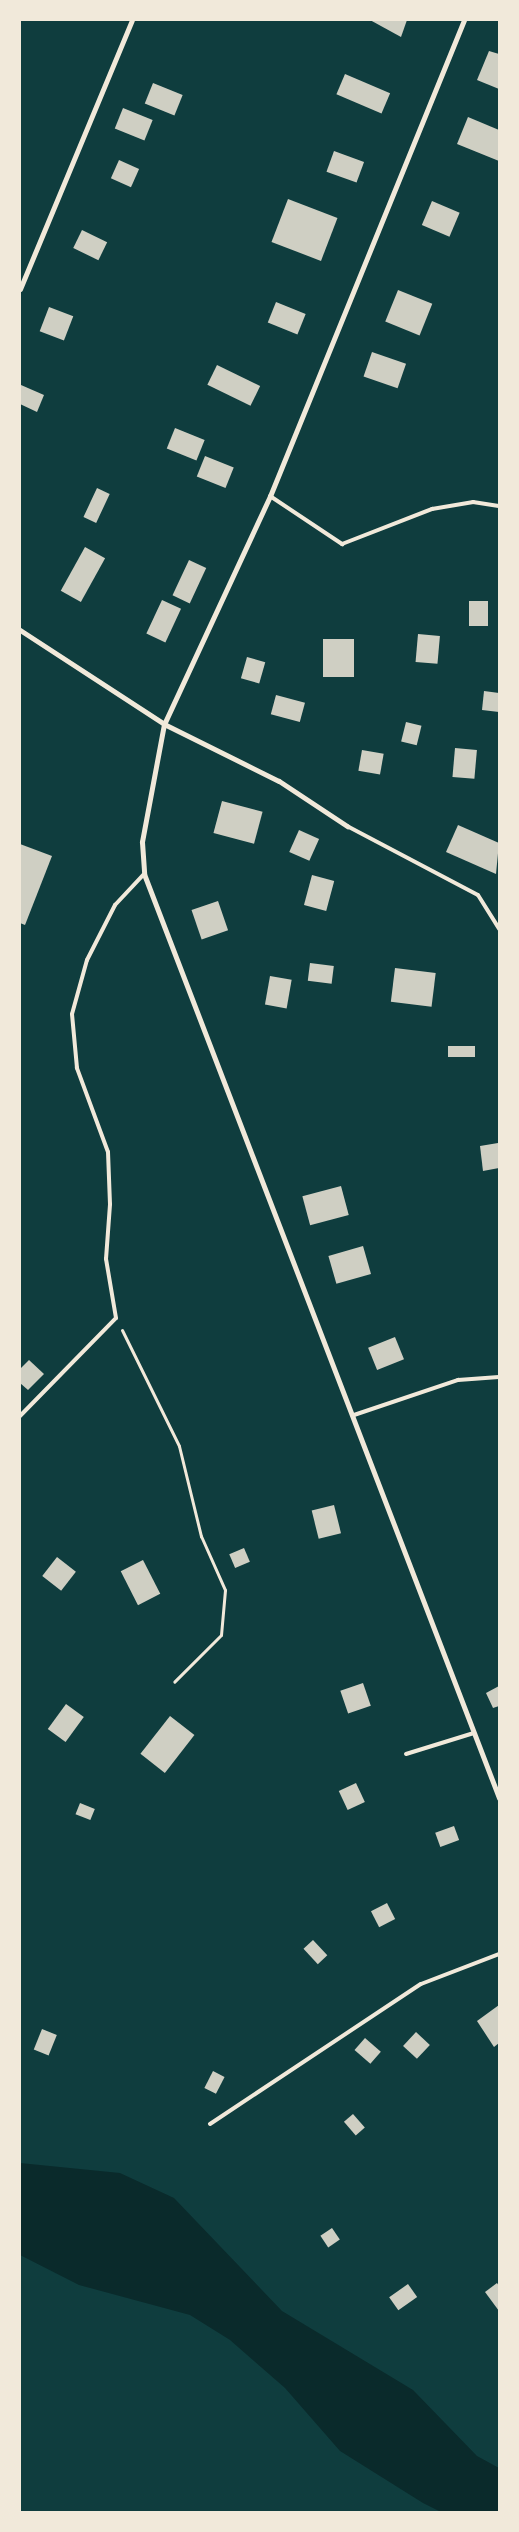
<!DOCTYPE html>
<style>
body{margin:0}
#map{position:relative;width:519px;height:2532px;overflow:hidden;background:#0f3d3e;font-family:"Exo 2",sans-serif}
div>[style]{position:absolute}
.water>*{inset:0;background:#0a2a2b}
.building>*{inset:0;background:#cfcfc3;transform-origin:0 0}
.path>*{height:3px;margin:-1.5px;padding:0 1.5px;transform-origin:1.5px;border-radius:1.5px;background:#f1e9da}
.service>*{height:4px;margin:-2px;padding:0 2px;transform-origin:2px;border-radius:2px;background:#f1e9da}
.minor>*{height:5px;margin:-2.5px;padding:0 2.5px;transform-origin:2.5px;border-radius:2.5px;background:#f1e9da}
span{translate:-50% -50%;white-space:nowrap;text-align:center;line-height:1.15;-webkit-text-stroke:5px #f1e9da;paint-order:stroke}
.frame{position:absolute;inset:0;border:21px solid #f1e9da;pointer-events:none}
</style>
<div id="map">
<div class="water">
<div style="clip-path:polygon(20px 2163px,120px 2173px,174px 2198px,282px 2311px,413px 2390px,477px 2456px,499px 2468px,499px 2512px,441px 2512px,423px 2503px,340px 2451px,285px 2388px,230px 2340px,190px 2315px,79px 2285px,20px 2255px)"></div>
</div>
<div class="building">
<div style="clip-path:polygon(370px 20px,407px 20px,401px 37px)"></div>
<div style="clip-path:polygon(489px 51px,499px 54px,499px 89px,477px 80px)"></div>
<div style="left:345px;top:74px;width:49px;height:22px;rotate:23deg"></div>
<div style="left:153px;top:83px;width:32px;height:22px;rotate:22deg"></div>
<div style="left:123px;top:108px;width:32px;height:22px;rotate:22deg"></div>
<div style="clip-path:polygon(468px 117px,499px 130px,499px 161px,457px 144px)"></div>
<div style="left:334px;top:151px;width:32px;height:22px;rotate:20deg"></div>
<div style="left:119px;top:160px;width:22px;height:20px;rotate:24deg"></div>
<div style="left:288px;top:199px;width:53px;height:46px;rotate:21deg"></div>
<div style="left:432px;top:201px;width:30px;height:26px;rotate:23deg"></div>
<div style="left:82px;top:230px;width:28px;height:20px;rotate:26deg"></div>
<div style="left:398px;top:290px;width:37px;height:34px;rotate:22deg"></div>
<div style="left:276px;top:302px;width:32px;height:22px;rotate:22deg"></div>
<div style="left:49px;top:307px;width:26px;height:26px;rotate:21deg"></div>
<div style="left:372px;top:352px;width:36px;height:26px;rotate:19deg"></div>
<div style="left:217px;top:365px;width:48px;height:22px;rotate:26deg"></div>
<div style="clip-path:polygon(21px 385px,44px 395px,37px 412px,20px 404px)"></div>
<div style="left:175px;top:428px;width:32px;height:22px;rotate:22deg"></div>
<div style="left:205px;top:456px;width:31px;height:22px;rotate:22deg"></div>
<div style="left:97px;top:488px;width:14px;height:32px;rotate:25deg"></div>
<div style="left:85px;top:547px;width:23px;height:50px;rotate:29deg"></div>
<div style="left:189px;top:560px;width:19px;height:39px;rotate:25deg"></div>
<div style="left:162px;top:600px;width:21px;height:37px;rotate:25deg"></div>
<div style="left:469px;top:601px;width:19px;height:25px"></div>
<div style="left:418px;top:634px;width:22px;height:28px;rotate:5deg"></div>
<div style="left:323px;top:639px;width:31px;height:38px"></div>
<div style="left:247px;top:657px;width:19px;height:22px;rotate:16deg"></div>
<div style="clip-path:polygon(484px 691px,499px 693px,499px 712px,482px 710px)"></div>
<div style="left:276px;top:695px;width:30px;height:20px;rotate:15deg"></div>
<div style="left:406px;top:722px;width:16px;height:20px;rotate:14deg"></div>
<div style="left:455px;top:748px;width:22px;height:29px;rotate:5deg"></div>
<div style="left:362px;top:750px;width:22px;height:21px;rotate:10deg"></div>
<div style="left:222px;top:801px;width:42px;height:33px;rotate:15deg"></div>
<div style="clip-path:polygon(458px 825px,499px 843px,496px 874px,446px 852px)"></div>
<div style="left:299px;top:830px;width:22px;height:24px;rotate:24deg"></div>
<div style="clip-path:polygon(20px 844px,52px 856px,25px 925px,20px 923px)"></div>
<div style="left:312px;top:875px;width:23px;height:31px;rotate:15deg"></div>
<div style="left:218px;top:901px;width:31px;height:28px;rotate:71deg"></div>
<div style="left:310px;top:963px;width:24px;height:18px;rotate:7deg"></div>
<div style="left:395px;top:968px;width:41px;height:34px;rotate:7deg"></div>
<div style="left:270px;top:976px;width:22px;height:29px;rotate:10deg"></div>
<div style="left:448px;top:1046px;width:27px;height:11px"></div>
<div style="clip-path:polygon(498px 1143px,499px 1168px,483px 1171px,480px 1146px)"></div>
<div style="left:341px;top:1186px;width:30px;height:40px;rotate:75deg"></div>
<div style="left:363px;top:1246px;width:29px;height:36px;rotate:74deg"></div>
<div style="left:395px;top:1337px;width:24px;height:29px;rotate:68deg"></div>
<div style="clip-path:polygon(29px 1360px,44px 1374px,28px 1390px,20px 1383px,20px 1369px)"></div>
<div style="left:334px;top:1505px;width:29px;height:23px;rotate:76deg"></div>
<div style="left:244px;top:1548px;width:15px;height:16px;rotate:67deg"></div>
<div style="left:57px;top:1557px;width:24px;height:24px;rotate:38deg"></div>
<div style="left:143px;top:1560px;width:38px;height:25px;rotate:63deg"></div>
<div style="left:363px;top:1683px;width:24px;height:24px;rotate:71deg"></div>
<div style="clip-path:polygon(499px 1686px,499px 1706px,493px 1708px,486px 1693px)"></div>
<div style="left:66px;top:1704px;width:22px;height:31px;rotate:36deg"></div>
<div style="left:170px;top:1716px;width:31px;height:48px;rotate:38deg"></div>
<div style="left:356px;top:1783px;width:21px;height:19px;rotate:65deg"></div>
<div style="left:80px;top:1803px;width:16px;height:12px;rotate:22deg"></div>
<div style="left:454px;top:1826px;width:15px;height:20px;rotate:70deg"></div>
<div style="left:387px;top:1903px;width:18px;height:18px;rotate:63deg"></div>
<div style="left:313px;top:1940px;width:21px;height:13px;rotate:47deg"></div>
<div style="clip-path:polygon(499px 2005px,499px 2043px,494px 2047px,477px 2021px)"></div>
<div style="left:42px;top:2029px;width:16px;height:22px;rotate:22deg"></div>
<div style="left:416px;top:2032px;width:19px;height:19px;rotate:43deg"></div>
<div style="left:365px;top:2038px;width:21px;height:16px;rotate:41deg"></div>
<div style="left:213px;top:2071px;width:13px;height:19px;rotate:27deg"></div>
<div style="left:353px;top:2114px;width:18px;height:12px;rotate:49deg"></div>
<div style="left:332px;top:2228px;width:14px;height:14px;rotate:56deg"></div>
<div style="clip-path:polygon(497px 2283px,499px 2286px,499px 2311px,485px 2292px)"></div>
<div style="left:408px;top:2284px;width:16px;height:23px;rotate:55deg"></div>
</div>
<div class="path">
<div style="left:122px;top:1330px;width:129px;rotate:63.8deg"></div>
<div style="left:179px;top:1446px;width:93px;rotate:76.3deg"></div>
<div style="left:201px;top:1536px;width:59px;rotate:66deg"></div>
<div style="left:225px;top:1590px;width:45px;rotate:95.1deg"></div>
<div style="left:221px;top:1635px;width:66px;rotate:135deg"></div>
</div>
<div class="service">
<div style="left:270px;top:496px;width:87px;rotate:33.7deg"></div>
<div style="left:342px;top:544px;width:97px;rotate:-21.3deg"></div>
<div style="left:432px;top:509px;width:42px;rotate:-9.7deg"></div>
<div style="left:473px;top:502px;width:26px;rotate:9deg"></div>
<div style="left:347px;top:826px;width:148px;rotate:27.8deg"></div>
<div style="left:478px;top:895px;width:40px;rotate:58deg"></div>
<div style="left:354px;top:1415px;width:110px;rotate:-18.6deg"></div>
<div style="left:458px;top:1380px;width:41px;rotate:-4.2deg"></div>
<div style="left:20px;top:1416px;width:137px;rotate:-45.6deg"></div>
<div style="left:116px;top:1318px;width:60px;rotate:-99.6deg"></div>
<div style="left:106px;top:1259px;width:55px;rotate:-85.8deg"></div>
<div style="left:110px;top:1204px;width:52px;rotate:-92.2deg"></div>
<div style="left:108px;top:1152px;width:90px;rotate:-110.3deg"></div>
<div style="left:77px;top:1068px;width:54px;rotate:-95.3deg"></div>
<div style="left:72px;top:1014px;width:56px;rotate:-74.5deg"></div>
<div style="left:87px;top:960px;width:62px;rotate:-63deg"></div>
<div style="left:115px;top:905px;width:42px;rotate:-46.9deg"></div>
<div style="left:406px;top:1754px;width:71px;rotate:-17.2deg"></div>
<div style="left:210px;top:2124px;width:253px;rotate:-33.6deg"></div>
<div style="left:421px;top:1984px;width:84px;rotate:-21deg"></div>
</div>
<div class="minor">
<div style="left:464px;top:20px;width:514px;rotate:112.17deg"></div>
<div style="left:270px;top:496px;width:251px;rotate:114.9deg"></div>
<div style="left:164px;top:724px;width:120px;rotate:100.6deg"></div>
<div style="left:142px;top:842px;width:32px;rotate:86deg"></div>
<div style="left:144px;top:874px;width:990px;rotate:68.98deg"></div>
<div style="left:20px;top:289px;width:291px;rotate:-67.4deg"></div>
<div style="left:20px;top:630px;width:172px;rotate:33.1deg"></div>
<div style="left:164px;top:724px;width:128px;rotate:26.4deg"></div>
<div style="left:279px;top:781px;width:82px;rotate:33.5deg"></div>
</div>
<div class="frame"></div>
</div>
